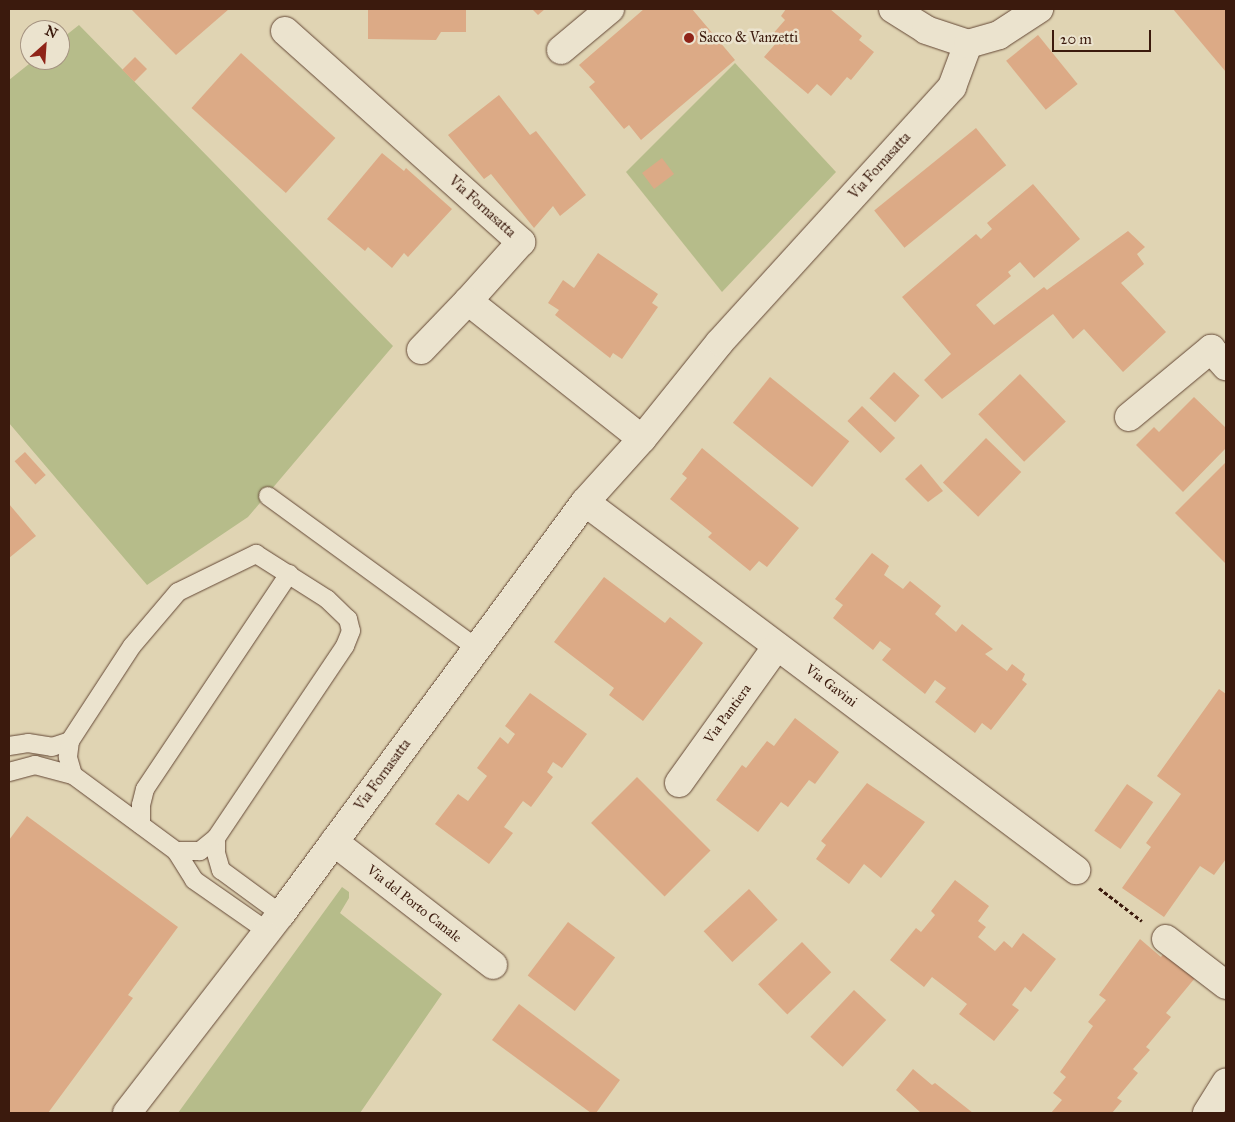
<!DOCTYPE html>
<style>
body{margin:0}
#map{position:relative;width:1235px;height:1122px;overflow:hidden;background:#e0d4b3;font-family:"IM FELL Great Primer",serif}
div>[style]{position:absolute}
.green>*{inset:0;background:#b6bc8a}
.building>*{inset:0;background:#dcaa86;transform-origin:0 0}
.path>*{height:3px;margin-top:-1.5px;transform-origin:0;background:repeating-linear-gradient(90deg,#3b1a0d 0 4px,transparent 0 6.5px)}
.roads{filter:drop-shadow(0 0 1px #644836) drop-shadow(0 0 1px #644836)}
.service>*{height:18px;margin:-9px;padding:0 9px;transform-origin:9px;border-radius:9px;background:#ebe3ce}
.minor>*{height:28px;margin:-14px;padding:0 14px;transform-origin:14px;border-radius:14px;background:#ebe3ce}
.tertiary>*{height:28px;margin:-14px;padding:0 14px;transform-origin:14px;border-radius:14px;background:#ebe3ce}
.dots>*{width:14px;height:14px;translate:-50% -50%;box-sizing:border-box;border:2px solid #ebe3ce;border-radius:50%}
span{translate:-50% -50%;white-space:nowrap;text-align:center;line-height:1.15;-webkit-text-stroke:5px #ebe3ce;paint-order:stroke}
.poi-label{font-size:14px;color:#3b1a0d}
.left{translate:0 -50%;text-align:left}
.street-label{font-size:14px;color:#3b1a0d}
.frame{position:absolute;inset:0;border:10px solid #3b1a0d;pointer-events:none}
.north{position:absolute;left:20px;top:20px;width:50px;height:50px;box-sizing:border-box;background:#ebe3ce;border:1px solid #a59381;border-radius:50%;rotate:26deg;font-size:14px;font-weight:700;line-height:20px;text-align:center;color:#3b1a0d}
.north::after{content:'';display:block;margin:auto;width:18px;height:22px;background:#8f2418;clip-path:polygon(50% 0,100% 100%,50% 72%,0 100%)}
.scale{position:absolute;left:1052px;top:30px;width:99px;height:22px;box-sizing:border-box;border:2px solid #3b1a0d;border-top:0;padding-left:6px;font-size:15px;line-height:18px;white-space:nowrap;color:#3b1a0d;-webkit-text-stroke:4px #ebe3ce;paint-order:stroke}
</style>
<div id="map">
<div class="green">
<div style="clip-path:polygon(79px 25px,393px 346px,248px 517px,147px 585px,9px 423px,9px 80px,34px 60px,60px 60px,60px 40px)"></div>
<div style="clip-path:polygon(735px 63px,836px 172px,722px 292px,626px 172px)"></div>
<div style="clip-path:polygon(342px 887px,349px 892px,349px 898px,340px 913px,442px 994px,360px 1113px,178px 1113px)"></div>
</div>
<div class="building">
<div style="clip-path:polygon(131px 9px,229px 9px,176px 55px)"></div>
<div style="clip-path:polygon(368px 9px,466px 9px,466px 32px,441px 32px,436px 40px,368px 39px)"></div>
<div style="clip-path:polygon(532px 9px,545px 9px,538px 15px)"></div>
<div style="clip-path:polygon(644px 9px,692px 9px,735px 60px,641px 140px,629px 125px,624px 129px,589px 87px,595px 82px,579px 65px)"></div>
<div style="clip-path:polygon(786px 9px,830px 9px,862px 36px,859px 40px,874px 52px,851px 80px,847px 77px,831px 96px,817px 84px,808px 94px,764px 57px,777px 42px,771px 36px,785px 20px,781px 16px)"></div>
<div style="clip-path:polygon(1173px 9px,1226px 9px,1226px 72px)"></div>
<div style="left:1038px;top:35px;width:63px;height:41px;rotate:51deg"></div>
<div style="left:241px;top:53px;width:127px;height:74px;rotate:42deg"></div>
<div style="left:135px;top:57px;width:17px;height:18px;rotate:45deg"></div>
<div style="clip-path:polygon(499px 95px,530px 135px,536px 131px,586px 195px,560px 216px,553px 206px,534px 228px,491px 174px,484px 179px,448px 135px)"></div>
<div style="left:976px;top:128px;width:48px;height:131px;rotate:51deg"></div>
<div style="clip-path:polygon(382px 153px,404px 171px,406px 168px,452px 209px,408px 257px,404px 253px,392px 268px,368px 247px,365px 251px,327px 219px)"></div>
<div style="left:662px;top:158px;width:20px;height:25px;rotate:53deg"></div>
<div style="clip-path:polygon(1033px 184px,1080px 239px,1034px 278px,1020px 262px,1008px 272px,1011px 276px,976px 305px,994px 325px,1044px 287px,1047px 290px,1128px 231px,1145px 247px,1137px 254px,1144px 264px,1121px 283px,1166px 332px,1123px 372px,1084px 329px,1073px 339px,1053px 314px,942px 399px,924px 380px,951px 354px,902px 297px,976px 234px,981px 239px,992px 229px,987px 223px)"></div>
<div style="clip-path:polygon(598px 253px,658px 294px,652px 303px,658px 307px,622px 359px,613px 353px,610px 358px,555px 315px,559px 310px,548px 303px,563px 280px,574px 288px)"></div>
<div style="left:894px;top:372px;width:35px;height:36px;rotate:43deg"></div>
<div style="left:1020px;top:374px;width:66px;height:58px;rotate:46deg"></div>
<div style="left:770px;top:377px;width:102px;height:59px;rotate:39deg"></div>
<div style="clip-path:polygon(1194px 397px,1226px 428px,1226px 448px,1183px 492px,1136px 445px,1154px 427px,1159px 432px)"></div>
<div style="left:862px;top:406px;width:46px;height:21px;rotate:44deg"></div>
<div style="left:986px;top:438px;width:49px;height:62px;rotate:44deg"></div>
<div style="clip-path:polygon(702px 448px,799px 528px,767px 567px,759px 561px,750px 571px,708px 537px,712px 533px,670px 499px,687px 478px,682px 474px)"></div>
<div style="left:25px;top:452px;width:31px;height:14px;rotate:48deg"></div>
<div style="clip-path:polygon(1226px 462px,1226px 561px,1225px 563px,1175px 513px)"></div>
<div style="clip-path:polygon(921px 464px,943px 491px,928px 502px,905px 479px)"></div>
<div style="clip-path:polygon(9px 504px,36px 536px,9px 558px)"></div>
<div style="clip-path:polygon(872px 553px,889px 566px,884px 575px,903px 589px,910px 581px,941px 606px,935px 614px,956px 632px,962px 624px,993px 649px,985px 654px,1007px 671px,1012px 664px,1025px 674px,1022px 680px,1027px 684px,991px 730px,982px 723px,975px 733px,935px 702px,946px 688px,935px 680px,925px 694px,882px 660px,891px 649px,880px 641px,873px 650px,833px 618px,843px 605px,835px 599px)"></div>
<div style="clip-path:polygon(604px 577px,665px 623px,670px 617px,703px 643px,643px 721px,609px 695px,614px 688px,554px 642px)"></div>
<div style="clip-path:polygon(1219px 689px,1226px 694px,1226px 859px,1214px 875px,1200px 866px,1164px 917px,1122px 888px,1151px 847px,1146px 843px,1181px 794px,1157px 776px)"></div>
<div style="clip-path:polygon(530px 693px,587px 734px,562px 768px,553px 762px,547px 772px,553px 777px,531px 807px,523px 801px,504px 827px,513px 833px,489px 864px,435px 824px,458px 794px,468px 801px,487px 776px,477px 768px,500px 737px,508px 744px,515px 734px,505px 726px)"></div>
<div style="clip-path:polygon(795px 718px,839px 752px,815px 784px,809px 780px,788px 807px,781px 802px,758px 832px,716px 800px,742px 765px,746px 768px,767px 741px,774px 746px)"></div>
<div style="left:637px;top:777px;width:104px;height:65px;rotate:45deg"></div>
<div style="clip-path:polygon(867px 783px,925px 822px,881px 878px,864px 864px,849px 884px,816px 859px,826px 845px,821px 841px)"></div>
<div style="left:1127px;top:784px;width:32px;height:57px;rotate:35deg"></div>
<div style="clip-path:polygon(27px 816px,178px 927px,128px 995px,133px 998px,48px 1113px,9px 1113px,9px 840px)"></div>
<div style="clip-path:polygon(955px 880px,989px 906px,978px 921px,986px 927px,978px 937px,995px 951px,1004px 941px,1012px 948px,1023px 933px,1056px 959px,1031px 992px,1025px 987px,1012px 1005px,1019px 1010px,994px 1041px,959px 1014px,967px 1004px,932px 977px,924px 987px,890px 960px,916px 928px,921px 932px,935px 915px,931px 911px)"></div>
<div style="left:749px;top:889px;width:42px;height:62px;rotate:47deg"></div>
<div style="left:568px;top:922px;width:59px;height:67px;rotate:37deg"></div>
<div style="clip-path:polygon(1140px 939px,1161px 957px,1164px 953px,1195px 978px,1166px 1013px,1171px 1017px,1146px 1047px,1150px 1050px,1133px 1069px,1138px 1073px,1117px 1098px,1122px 1101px,1112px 1113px,1051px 1113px,1062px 1100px,1053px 1093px,1066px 1077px,1060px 1072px,1093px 1026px,1088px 1022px,1106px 1000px,1099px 995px)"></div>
<div style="left:802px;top:942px;width:42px;height:61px;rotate:46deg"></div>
<div style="left:854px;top:990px;width:44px;height:64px;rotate:43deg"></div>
<div style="clip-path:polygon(519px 1004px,620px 1080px,596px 1113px,591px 1113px,492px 1040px)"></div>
<div style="clip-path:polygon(913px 1069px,932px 1085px,935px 1083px,973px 1113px,921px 1113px,896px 1090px)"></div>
</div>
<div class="path">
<div style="left:1099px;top:888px;width:54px;rotate:37.5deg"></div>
</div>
<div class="roads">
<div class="service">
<div style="left:268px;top:496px;width:256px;rotate:36.1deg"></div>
<div style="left:9px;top:746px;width:19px;rotate:-9deg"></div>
<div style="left:28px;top:743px;width:24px;rotate:9deg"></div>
<div style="left:52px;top:747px;width:19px;rotate:-18deg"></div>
<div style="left:9px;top:772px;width:27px;rotate:-15deg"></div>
<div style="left:35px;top:765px;width:39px;rotate:15deg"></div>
<div style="left:73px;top:775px;width:128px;rotate:36.4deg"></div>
<div style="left:176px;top:851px;width:34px;rotate:58deg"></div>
<div style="left:194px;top:880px;width:89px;rotate:34.9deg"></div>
<div style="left:73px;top:775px;width:19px;rotate:-106deg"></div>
<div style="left:68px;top:757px;width:16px;rotate:-83deg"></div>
<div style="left:70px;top:741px;width:113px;rotate:-56.9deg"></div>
<div style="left:132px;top:646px;width:71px;rotate:-49.6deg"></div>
<div style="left:178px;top:592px;width:87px;rotate:-26deg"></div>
<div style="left:256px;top:554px;width:84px;rotate:32.4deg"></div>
<div style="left:327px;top:599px;width:29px;rotate:44deg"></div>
<div style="left:348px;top:619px;width:12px;rotate:76deg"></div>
<div style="left:351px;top:631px;width:16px;rotate:112deg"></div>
<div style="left:345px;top:646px;width:231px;rotate:123.9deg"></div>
<div style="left:216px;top:838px;width:21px;rotate:141deg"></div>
<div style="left:200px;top:851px;width:24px;rotate:180deg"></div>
<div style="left:141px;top:825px;width:20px;rotate:-90deg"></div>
<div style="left:141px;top:805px;width:16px;rotate:-76deg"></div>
<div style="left:145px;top:789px;width:259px;rotate:-56.2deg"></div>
<div style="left:216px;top:838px;width:15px;rotate:90deg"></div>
<div style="left:216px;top:853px;width:18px;rotate:74deg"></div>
<div style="left:221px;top:870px;width:74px;rotate:36.3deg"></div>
</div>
<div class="minor">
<div style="left:285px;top:31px;width:317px;rotate:41.8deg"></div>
<div style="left:521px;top:242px;width:79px;rotate:131.9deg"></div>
<div style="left:468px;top:301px;width:222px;rotate:38.4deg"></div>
<div style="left:561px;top:50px;width:64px;rotate:-39.9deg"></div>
<div style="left:421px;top:350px;width:68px;rotate:-46.2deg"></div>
<div style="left:1129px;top:417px;width:107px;rotate:-39.7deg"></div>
<div style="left:1211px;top:349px;width:23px;rotate:49deg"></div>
<div style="left:585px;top:502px;width:614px;rotate:36.85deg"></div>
<div style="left:679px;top:783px;width:168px;rotate:-54.4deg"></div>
<div style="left:334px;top:842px;width:201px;rotate:37.7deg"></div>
<div style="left:1166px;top:939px;width:76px;rotate:37.5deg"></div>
<div style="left:127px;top:1113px;width:252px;rotate:-52.3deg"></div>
<div style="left:281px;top:914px;width:512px;rotate:-53.58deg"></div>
<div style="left:585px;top:502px;width:85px;rotate:-47.9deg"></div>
<div style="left:642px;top:439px;width:124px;rotate:-51.2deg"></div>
<div style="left:720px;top:342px;width:345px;rotate:-47.7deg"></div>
<div style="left:952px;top:87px;width:46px;rotate:-69.6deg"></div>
<div style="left:1207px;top:1113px;width:36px;rotate:-58deg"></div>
</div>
<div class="tertiary">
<div style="left:893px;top:9px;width:39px;rotate:32deg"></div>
<div style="left:926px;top:30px;width:44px;rotate:18.4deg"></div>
<div style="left:968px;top:44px;width:32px;rotate:-16deg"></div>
<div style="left:999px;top:35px;width:48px;rotate:-33deg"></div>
</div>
</div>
<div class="dots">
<div style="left:689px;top:38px;background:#8f2418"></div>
</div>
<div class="poi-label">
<span class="left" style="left:699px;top:38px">Sacco &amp; Vanzetti</span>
</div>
<div class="street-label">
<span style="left:880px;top:166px;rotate:-48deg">Via Fornasatta</span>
<span style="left:482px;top:207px;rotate:42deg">Via Fornasatta</span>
<span style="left:831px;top:686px;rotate:37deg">Via Gavini</span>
<span style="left:728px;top:714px;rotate:-54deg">Via Pantiera</span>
<span style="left:383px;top:775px;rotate:-54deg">Via Fornasatta</span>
<span style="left:414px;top:904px;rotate:38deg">Via del Porto Canale</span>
</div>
<div class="frame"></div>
<div class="north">N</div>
<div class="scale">20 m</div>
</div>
